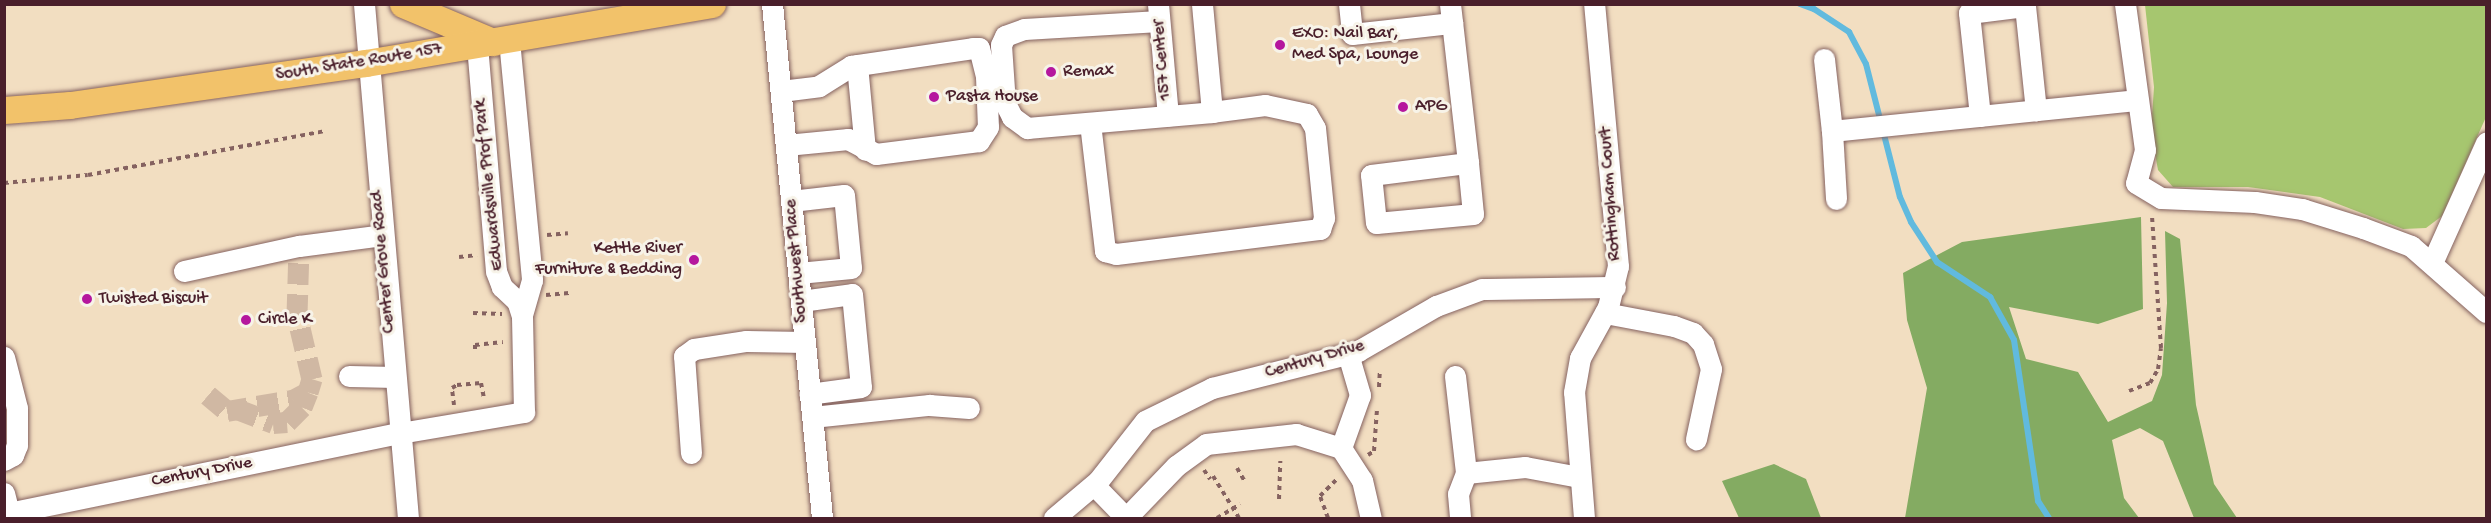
<!DOCTYPE html>
<style>
body{margin:0}
#map{position:relative;width:2491px;height:523px;overflow:hidden;background:#f2dec1;font-family:"Gochi Hand",sans-serif}
div>[style]{position:absolute}
.green>*{inset:0;background:#a6c66f}
.forest>*{inset:0;background:#84ab62}
.stream>*{height:6px;margin:-3px;padding:0 3px;transform-origin:3px;border-radius:3px;background:#61bade}
.minor-tunnel>*{height:21px;margin-top:-10.5px;transform-origin:0;background:repeating-linear-gradient(90deg,#d0b8a3 0 21px,transparent 0 31px)}
.path>*{height:4px;margin-top:-2px;transform-origin:0;background:repeating-linear-gradient(90deg,#856260 0 4.5px,transparent 0 9px)}
.roads{filter:drop-shadow(0 0 2px #856260) drop-shadow(0 0 2px #856260)}
.minor>*{height:21px;margin:-10.5px;padding:0 10.5px;transform-origin:10.5px;border-radius:10.5px;background:#fff}
.major>*{height:27px;margin:-13.5px;padding:0 13.5px;transform-origin:13.5px;border-radius:13.5px;background:#f2c26a}
.dots>*{width:16px;height:16px;translate:-50% -50%;box-sizing:border-box;border:3px solid #f7f3e8;border-radius:50%}
span{translate:-50% -50%;white-space:nowrap;text-align:center;line-height:1.15;-webkit-text-stroke:6px #f7f3e8;paint-order:stroke}
.poi-label{font-size:18px;color:#4a1f2b}
.left{translate:0 -50%;text-align:left}
.right{translate:-100% -50%;text-align:right}
.street-label{font-size:18px;color:#4a1f2b}
.frame{position:absolute;inset:0;border:6px solid #4a1f2b;pointer-events:none}
</style>
<div id="map">
<div class="green">
<div style="clip-path:polygon(2145px 5px,2486px 5px,2486px 117px,2442px 216px,2426px 228px,2403px 229px,2320px 197px,2248px 187px,2173px 187px,2158px 170px,2151px 132px,2154px 87px)"></div>
</div>
<div class="forest">
<div style="clip-path:polygon(2141px 217px,2143px 309px,2098px 324px,2009px 307px,2026px 359px,2078px 372px,2108px 422px,2152px 401px,2162px 375px,2167px 303px,2165px 231px,2180px 239px,2196px 405px,2214px 484px,2237px 518px,2194px 518px,2163px 441px,2140px 428px,2112px 440px,2124px 498px,2139px 518px,1905px 518px,1927px 388px,1907px 320px,1903px 273px,1962px 242px)"></div>
<div style="clip-path:polygon(1774px 464px,1806px 479px,1821px 518px,1739px 518px,1722px 481px)"></div>
</div>
<div class="stream">
<div style="left:1800px;top:4px;width:15px;rotate:20deg"></div>
<div style="left:1814px;top:9px;width:42px;rotate:33.3deg"></div>
<div style="left:1849px;top:32px;width:36px;rotate:62deg"></div>
<div style="left:1866px;top:64px;width:137px;rotate:75.7deg"></div>
<div style="left:1900px;top:197px;width:27px;rotate:66deg"></div>
<div style="left:1911px;top:222px;width:48px;rotate:57deg"></div>
<div style="left:1937px;top:262px;width:64px;rotate:33.4deg"></div>
<div style="left:1990px;top:297px;width:49px;rotate:60.8deg"></div>
<div style="left:2014px;top:340px;width:163px;rotate:81.5deg"></div>
<div style="left:2038px;top:501px;width:20px;rotate:57deg"></div>
</div>
<div class="minor-tunnel">
<div style="left:208px;top:395px;width:25px;rotate:40deg"></div>
<div style="left:227px;top:411px;width:67px;rotate:-9.5deg"></div>
<div style="left:293px;top:400px;width:17px;rotate:-28deg"></div>
<div style="left:308px;top:392px;width:14px;rotate:-73deg"></div>
<div style="left:312px;top:379px;width:66px;rotate:-103.2deg"></div>
<div style="left:297px;top:315px;width:69px;rotate:-88.3deg"></div>
<div style="left:237px;top:409px;width:39px;rotate:21deg"></div>
<div style="left:273px;top:423px;width:14px;rotate:-4deg"></div>
<div style="left:287px;top:422px;width:21px;rotate:-45deg"></div>
<div style="left:302px;top:407px;width:16px;rotate:-68deg"></div>
</div>
<div class="path">
<div style="left:4px;top:183px;width:84px;rotate:-5.4deg"></div>
<div style="left:88px;top:175px;width:242px;rotate:-10.5deg"></div>
<div style="left:547px;top:235px;width:21px;rotate:-5deg"></div>
<div style="left:459px;top:257px;width:18px;rotate:-6deg"></div>
<div style="left:546px;top:295px;width:23px;rotate:-5deg"></div>
<div style="left:473px;top:313px;width:29px;rotate:2deg"></div>
<div style="left:475px;top:349px;width:4px;rotate:-90deg"></div>
<div style="left:475px;top:345px;width:28px;rotate:-6deg"></div>
<div style="left:1379px;top:387px;width:18px;rotate:-87deg"></div>
<div style="left:2129px;top:391px;width:22px;rotate:-21deg"></div>
<div style="left:2150px;top:383px;width:16px;rotate:-60deg"></div>
<div style="left:2158px;top:369px;width:21px;rotate:-82deg"></div>
<div style="left:2161px;top:348px;width:133px;rotate:-93.9deg"></div>
<div style="left:454px;top:405px;width:17px;rotate:-97deg"></div>
<div style="left:452px;top:388px;width:6px;rotate:-31deg"></div>
<div style="left:457px;top:385px;width:24px;rotate:-5deg"></div>
<div style="left:481px;top:383px;width:16px;rotate:79deg"></div>
<div style="left:1368px;top:455px;width:7px;rotate:-34deg"></div>
<div style="left:1374px;top:451px;width:42px;rotate:-85.9deg"></div>
<div style="left:1237px;top:468px;width:16px;rotate:60deg"></div>
<div style="left:1204px;top:470px;width:11px;rotate:56deg"></div>
<div style="left:1213px;top:476px;width:49px;rotate:58.2deg"></div>
<div style="left:1279px;top:499px;width:38px;rotate:-88deg"></div>
<div style="left:1217px;top:518px;width:27px;rotate:-31deg"></div>
<div style="left:1328px;top:518px;width:23px;rotate:-110deg"></div>
<div style="left:1320px;top:496px;width:25px;rotate:-45deg"></div>
</div>
<div class="roads">
<div class="minor">
<div style="left:364px;top:4px;width:516px;rotate:85.11deg"></div>
<div style="left:772px;top:4px;width:516px;rotate:84.44deg"></div>
<div style="left:1158px;top:4px;width:112px;rotate:84.9deg"></div>
<div style="left:1349px;top:4px;width:30px;rotate:84deg"></div>
<div style="left:1352px;top:34px;width:101px;rotate:-6.3deg"></div>
<div style="left:1450px;top:4px;width:160px;rotate:83.5deg"></div>
<div style="left:1468px;top:163px;width:51px;rotate:84.4deg"></div>
<div style="left:1473px;top:214px;width:97px;rotate:174.7deg"></div>
<div style="left:1376px;top:223px;width:48px;rotate:-95.9deg"></div>
<div style="left:1371px;top:175px;width:98px;rotate:-7.1deg"></div>
<div style="left:2125px;top:4px;width:147px;rotate:82.2deg"></div>
<div style="left:2145px;top:150px;width:34px;rotate:105deg"></div>
<div style="left:2136px;top:183px;width:29px;rotate:31deg"></div>
<div style="left:2161px;top:198px;width:94px;rotate:2.4deg"></div>
<div style="left:2255px;top:202px;width:48px;rotate:8.5deg"></div>
<div style="left:2302px;top:209px;width:64px;rotate:17.3deg"></div>
<div style="left:2363px;top:228px;width:51px;rotate:20.6deg"></div>
<div style="left:2411px;top:246px;width:100px;rotate:41.3deg"></div>
<div style="left:1159px;top:21px;width:135px;rotate:176.6deg"></div>
<div style="left:1024px;top:29px;width:20px;rotate:160deg"></div>
<div style="left:1005px;top:36px;width:10px;rotate:114deg"></div>
<div style="left:1001px;top:45px;width:58px;rotate:86.1deg"></div>
<div style="left:1005px;top:103px;width:16px;rotate:63deg"></div>
<div style="left:1012px;top:117px;width:19px;rotate:36deg"></div>
<div style="left:1027px;top:128px;width:186px;rotate:-4.9deg"></div>
<div style="left:509px;top:40px;width:241px;rotate:84.5deg"></div>
<div style="left:532px;top:280px;width:37px;rotate:106deg"></div>
<div style="left:1824px;top:59px;width:72px;rotate:83.7deg"></div>
<div style="left:1832px;top:131px;width:307px;rotate:-5.8deg"></div>
<div style="left:857px;top:65px;width:85px;rotate:84.6deg"></div>
<div style="left:781px;top:91px;width:38px;rotate:-7deg"></div>
<div style="left:819px;top:86px;width:38px;rotate:-32deg"></div>
<div style="left:851px;top:66px;width:123px;rotate:-8.4deg"></div>
<div style="left:973px;top:48px;width:6px"></div>
<div style="left:979px;top:48px;width:29px;rotate:76deg"></div>
<div style="left:986px;top:76px;width:51px;rotate:87.8deg"></div>
<div style="left:988px;top:127px;width:17px;rotate:123deg"></div>
<div style="left:979px;top:141px;width:104px;rotate:172.8deg"></div>
<div style="left:876px;top:154px;width:32px;rotate:-152deg"></div>
<div style="left:848px;top:139px;width:62px;rotate:174.5deg"></div>
<div style="left:1980px;top:116px;width:104px;rotate:-96.1deg"></div>
<div style="left:1969px;top:13px;width:56px;rotate:-7.1deg"></div>
<div style="left:2025px;top:6px;width:105px;rotate:84deg"></div>
<div style="left:1090px;top:123px;width:129px;rotate:83.3deg"></div>
<div style="left:1105px;top:251px;width:11px;rotate:15deg"></div>
<div style="left:1116px;top:254px;width:206px;rotate:-7deg"></div>
<div style="left:1320px;top:229px;width:12px;rotate:-70deg"></div>
<div style="left:1324px;top:218px;width:90px;rotate:-95.7deg"></div>
<div style="left:1315px;top:128px;width:16px;rotate:-120deg"></div>
<div style="left:1307px;top:114px;width:43px;rotate:-167.9deg"></div>
<div style="left:1265px;top:105px;width:53px;rotate:172.5deg"></div>
<div style="left:1212px;top:112px;width:108px;rotate:-95.3deg"></div>
<div style="left:1832px;top:131px;width:68px;rotate:86.6deg"></div>
<div style="left:791px;top:201px;width:53px;rotate:-6.5deg"></div>
<div style="left:844px;top:195px;width:73px;rotate:84.5deg"></div>
<div style="left:851px;top:268px;width:53px;rotate:174.6deg"></div>
<div style="left:2432px;top:263px;width:132px;rotate:-65.8deg"></div>
<div style="left:184px;top:271px;width:118px;rotate:-12.3deg"></div>
<div style="left:299px;top:246px;width:84px;rotate:-7.5deg"></div>
<div style="left:801px;top:301px;width:51px;rotate:-7.8deg"></div>
<div style="left:852px;top:294px;width:93px;rotate:84.5deg"></div>
<div style="left:861px;top:387px;width:52px;rotate:172.3deg"></div>
<div style="left:1605px;top:313px;width:70px;rotate:10.7deg"></div>
<div style="left:1674px;top:326px;width:20px;rotate:20deg"></div>
<div style="left:1693px;top:333px;width:15px;rotate:48deg"></div>
<div style="left:1703px;top:344px;width:26px;rotate:72deg"></div>
<div style="left:1711px;top:369px;width:72px;rotate:102.1deg"></div>
<div style="left:1348px;top:354px;width:43px;rotate:73.7deg"></div>
<div style="left:1360px;top:395px;width:56px;rotate:109.7deg"></div>
<div style="left:1341px;top:448px;width:38px;rotate:57deg"></div>
<div style="left:1362px;top:480px;width:39px;rotate:77deg"></div>
<div style="left:4px;top:357px;width:53px;rotate:75.7deg"></div>
<div style="left:17px;top:408px;width:37px;rotate:90deg"></div>
<div style="left:17px;top:445px;width:11px;rotate:112deg"></div>
<div style="left:13px;top:455px;width:10px;rotate:151deg"></div>
<div style="left:349px;top:376px;width:46px;rotate:1.2deg"></div>
<div style="left:1455px;top:376px;width:98px;rotate:83.5deg"></div>
<div style="left:1466px;top:473px;width:22px;rotate:111deg"></div>
<div style="left:1458px;top:494px;width:24px;rotate:85deg"></div>
<div style="left:812px;top:417px;width:118px;rotate:-5.9deg"></div>
<div style="left:929px;top:405px;width:40px;rotate:4.3deg"></div>
<div style="left:691px;top:453px;width:97px;rotate:-94.1deg"></div>
<div style="left:684px;top:356px;width:12px;rotate:-35deg"></div>
<div style="left:694px;top:349px;width:53px;rotate:-8.7deg"></div>
<div style="left:746px;top:341px;width:59px;rotate:1deg"></div>
<div style="left:1466px;top:473px;width:59px;rotate:-5.8deg"></div>
<div style="left:1525px;top:467px;width:55px;rotate:10.5deg"></div>
<div style="left:1094px;top:485px;width:46px;rotate:45.9deg"></div>
<div style="left:4px;top:493px;width:21px;rotate:76deg"></div>
<div style="left:4px;top:514px;width:404px;rotate:-11.6deg"></div>
<div style="left:400px;top:433px;width:126px;rotate:-9.6deg"></div>
<div style="left:524px;top:412px;width:96px;rotate:-91.2deg"></div>
<div style="left:522px;top:316px;width:16px;rotate:-108deg"></div>
<div style="left:517px;top:301px;width:21px;rotate:-137deg"></div>
<div style="left:502px;top:287px;width:17px;rotate:-111deg"></div>
<div style="left:496px;top:271px;width:227px;rotate:-94.8deg"></div>
<div style="left:1054px;top:518px;width:57px;rotate:-40.1deg"></div>
<div style="left:1098px;top:481px;width:76px;rotate:-51.9deg"></div>
<div style="left:1145px;top:421px;width:75px;rotate:-26.2deg"></div>
<div style="left:1212px;top:388px;width:151px;rotate:-14.2deg"></div>
<div style="left:1358px;top:351px;width:90px;rotate:-30deg"></div>
<div style="left:1436px;top:306px;width:49px;rotate:-20.3deg"></div>
<div style="left:1482px;top:289px;width:133px;rotate:-0.9deg"></div>
<div style="left:1126px;top:518px;width:72px;rotate:-46.1deg"></div>
<div style="left:1176px;top:466px;width:37px;rotate:-36deg"></div>
<div style="left:1206px;top:444px;width:91px;rotate:-6.3deg"></div>
<div style="left:1296px;top:434px;width:47px;rotate:17.3deg"></div>
<div style="left:1584px;top:518px;width:126px;rotate:-94.5deg"></div>
<div style="left:1574px;top:392px;width:35px;rotate:-80deg"></div>
<div style="left:1580px;top:358px;width:58px;rotate:-61.2deg"></div>
<div style="left:1608px;top:307px;width:42px;rotate:-76.3deg"></div>
<div style="left:1618px;top:266px;width:263px;rotate:-95.2deg"></div>
</div>
<div class="major">
<div style="left:403px;top:4px;width:98px;rotate:22.9deg"></div>
<div style="left:4px;top:110px;width:66px;rotate:-4.3deg"></div>
<div style="left:70px;top:105px;width:299px;rotate:-8.1deg"></div>
<div style="left:366px;top:63px;width:351px;rotate:-9.7deg"></div>
</div>
</div>
<div class="dots">
<div style="left:1280px;top:45px;background:#b5179e"></div>
<div style="left:1051px;top:72px;background:#b5179e"></div>
<div style="left:934px;top:97px;background:#b5179e"></div>
<div style="left:1403px;top:107px;background:#b5179e"></div>
<div style="left:694px;top:260px;background:#b5179e"></div>
<div style="left:87px;top:299px;background:#b5179e"></div>
<div style="left:246px;top:320px;background:#b5179e"></div>
</div>
<div class="poi-label">
<span class="left" style="left:1292px;top:45px">EXO: Nail Bar,<br>Med Spa, Lounge</span>
<span class="left" style="left:1063px;top:72px">Remax</span>
<span class="left" style="left:946px;top:97px">Pasta House</span>
<span class="left" style="left:1415px;top:107px">APG</span>
<span class="right" style="left:682px;top:260px">Kettle River<br>Furniture &amp; Bedding</span>
<span class="left" style="left:99px;top:299px">Twisted Biscuit</span>
<span class="left" style="left:258px;top:320px">Circle K</span>
</div>
<div class="street-label">
<span style="left:1163px;top:60px;rotate:-95deg">157 Center</span>
<span style="left:359px;top:63px;rotate:-9deg">South State Route 157</span>
<span style="left:490px;top:185px;rotate:-96deg">Edwardsville Prof Park</span>
<span style="left:1611px;top:194px;rotate:-94deg">Rottingham Court</span>
<span style="left:797px;top:261px;rotate:-95deg">Southwest Place</span>
<span style="left:384px;top:262px;rotate:-95deg">Center Grove Road</span>
<span style="left:1315px;top:360px;rotate:-16deg">Century Drive</span>
<span style="left:202px;top:473px;rotate:-11deg">Century Drive</span>
</div>
<div class="frame"></div>
</div>
